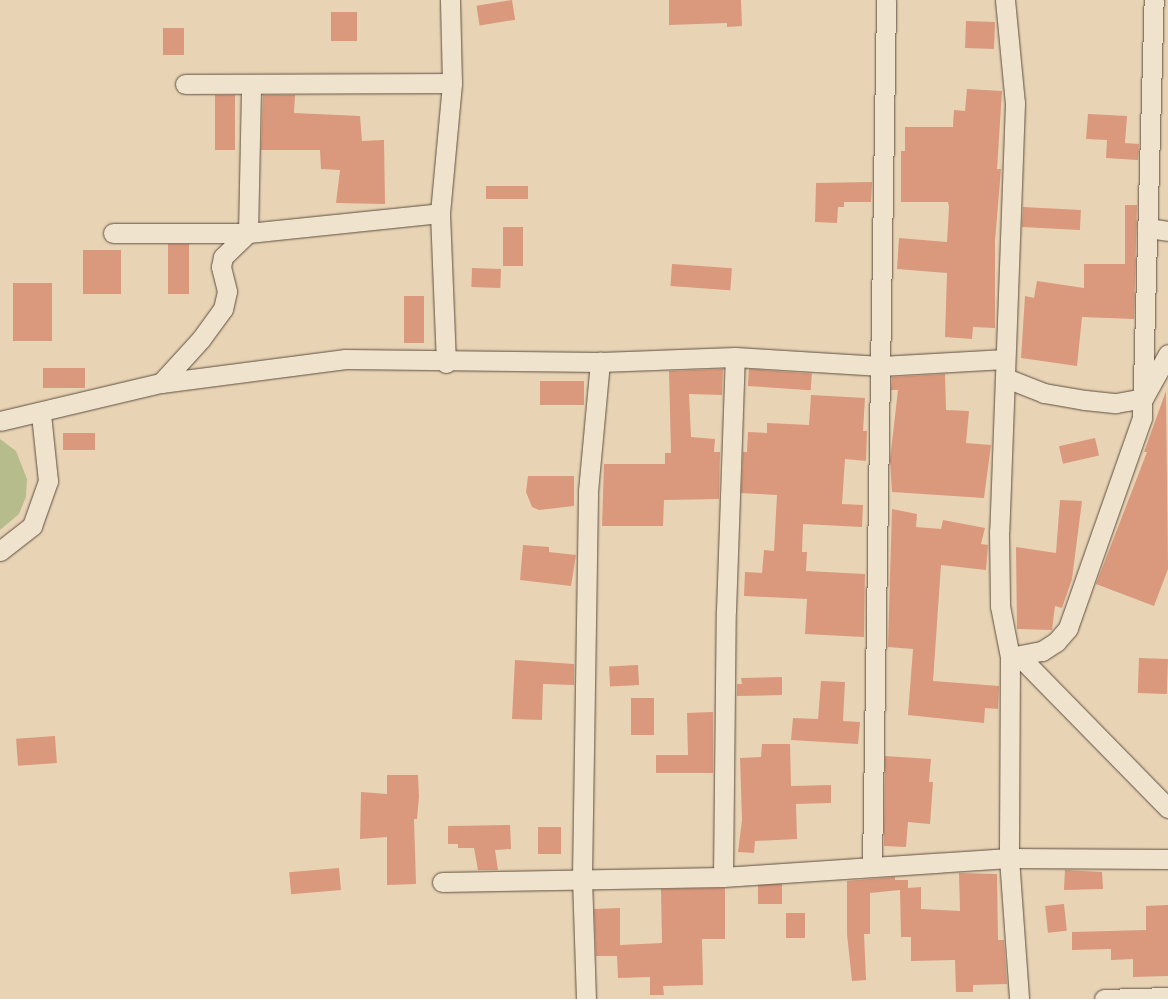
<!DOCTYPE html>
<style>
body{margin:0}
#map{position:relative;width:1168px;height:999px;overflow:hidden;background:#e8d4b4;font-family:"IM FELL French Canon",serif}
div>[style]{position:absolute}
.green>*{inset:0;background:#b7bc8c}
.building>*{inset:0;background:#da987c;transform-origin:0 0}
.roads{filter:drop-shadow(0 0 1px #5e4f42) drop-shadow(0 0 1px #5e4f42)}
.street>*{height:19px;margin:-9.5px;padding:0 9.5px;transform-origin:9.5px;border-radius:9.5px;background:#f0e3ce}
span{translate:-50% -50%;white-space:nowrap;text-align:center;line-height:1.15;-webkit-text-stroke:4.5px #f0e3ce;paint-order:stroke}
</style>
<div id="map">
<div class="green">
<div style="clip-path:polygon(0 439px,16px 451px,27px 479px,26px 497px,19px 514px,0 530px)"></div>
</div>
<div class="building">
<div style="left:512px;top:0;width:20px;height:36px;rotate:81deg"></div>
<div style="clip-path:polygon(669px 0,741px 0,742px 26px,727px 27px,727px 23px,669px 25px)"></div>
<div style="left:331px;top:12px;width:26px;height:29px"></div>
<div style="left:966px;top:21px;width:29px;height:27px;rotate:2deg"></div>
<div style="left:163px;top:28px;width:21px;height:27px"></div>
<div style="clip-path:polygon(967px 89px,1002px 91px,997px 169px,1001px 169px,995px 241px,995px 328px,973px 327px,972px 339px,945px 337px,947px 273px,897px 269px,899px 238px,947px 242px,949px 207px,948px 202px,901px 202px,901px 151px,905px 151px,905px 127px,953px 127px,954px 110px,965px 111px)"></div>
<div style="left:215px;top:95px;width:20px;height:55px"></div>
<div style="clip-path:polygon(263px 95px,295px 95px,294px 113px,360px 116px,362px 141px,384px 140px,385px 204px,336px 203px,340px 170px,321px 169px,320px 150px,261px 150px)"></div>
<div style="clip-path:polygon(1088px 114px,1127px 116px,1125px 143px,1139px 144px,1138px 160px,1106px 158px,1107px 140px,1086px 139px)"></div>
<div style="clip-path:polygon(872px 182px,871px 202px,844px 202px,844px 207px,838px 207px,837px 223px,815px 222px,816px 183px)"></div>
<div style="left:486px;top:186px;width:42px;height:13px"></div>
<div style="clip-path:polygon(1125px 205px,1137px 205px,1134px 319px,1082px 317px,1077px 366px,1021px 358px,1025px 296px,1034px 298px,1037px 281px,1084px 288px,1084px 264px,1125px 264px)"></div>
<div style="left:1023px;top:207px;width:58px;height:20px;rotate:3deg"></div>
<div style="left:503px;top:227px;width:20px;height:39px"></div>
<div style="left:168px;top:244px;width:21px;height:50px"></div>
<div style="left:83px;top:250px;width:38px;height:44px"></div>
<div style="left:672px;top:264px;width:60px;height:22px;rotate:4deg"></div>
<div style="left:472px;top:268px;width:29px;height:19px;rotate:2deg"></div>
<div style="left:13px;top:283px;width:39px;height:58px"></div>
<div style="left:404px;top:296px;width:20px;height:47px"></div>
<div style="left:85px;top:368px;width:20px;height:42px;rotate:90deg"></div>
<div style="clip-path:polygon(723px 369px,722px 395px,689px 394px,691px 437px,715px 439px,714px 452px,720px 452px,719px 499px,664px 500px,663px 526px,602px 526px,604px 464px,665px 464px,665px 453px,671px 453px,669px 371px)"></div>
<div style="left:749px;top:369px;width:63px;height:17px;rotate:4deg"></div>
<div style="clip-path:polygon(945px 374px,946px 410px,969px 411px,966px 443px,991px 445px,984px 498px,892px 492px,890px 460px,898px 390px,891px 390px,892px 377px)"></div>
<div style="left:540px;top:381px;width:44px;height:24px"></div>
<div style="clip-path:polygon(1166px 391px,1168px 569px,1154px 606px,1096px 584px,1147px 452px,1144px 452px)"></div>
<div style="clip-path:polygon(811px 395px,865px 398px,863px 431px,867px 431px,866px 461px,845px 459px,842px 504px,863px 505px,862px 527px,803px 524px,802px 552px,807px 552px,806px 571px,865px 574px,864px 637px,805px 634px,807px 599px,744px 596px,745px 572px,762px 573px,764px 550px,774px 551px,777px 495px,741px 493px,743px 452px,747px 452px,748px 432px,767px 433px,767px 423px,809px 425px)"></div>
<div style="left:95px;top:433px;width:17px;height:32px;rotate:90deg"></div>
<div style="left:1095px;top:438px;width:18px;height:37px;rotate:77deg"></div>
<div style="clip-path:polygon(528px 476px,574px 476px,574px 506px,539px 510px,532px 507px,526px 492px)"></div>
<div style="clip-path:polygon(1060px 500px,1082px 501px,1072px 579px,1062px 608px,1055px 606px,1052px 630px,1017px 629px,1016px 547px,1056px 553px)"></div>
<div style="clip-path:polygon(892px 509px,917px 514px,916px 527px,941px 529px,943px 520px,985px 528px,981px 544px,988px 545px,986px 570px,941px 565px,933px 681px,999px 686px,998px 709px,985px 708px,984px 723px,908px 715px,913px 649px,888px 647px)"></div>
<div style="clip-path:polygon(523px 545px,549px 547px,549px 552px,576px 555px,571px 586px,520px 580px)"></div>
<div style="left:1139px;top:658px;width:29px;height:35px;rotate:2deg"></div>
<div style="clip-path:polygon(515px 660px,574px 664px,574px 685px,543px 684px,542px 720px,512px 719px)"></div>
<div style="left:638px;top:665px;width:20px;height:29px;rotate:87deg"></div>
<div style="clip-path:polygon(782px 677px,782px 695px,737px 696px,737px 684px,742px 684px,741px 678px)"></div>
<div style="clip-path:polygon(821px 681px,845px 682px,843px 721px,860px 722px,858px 744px,791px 740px,793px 718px,818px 719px)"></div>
<div style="left:631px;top:698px;width:23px;height:37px"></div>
<div style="clip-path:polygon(713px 712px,713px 773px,656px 773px,656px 755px,688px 755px,687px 713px)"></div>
<div style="left:55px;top:736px;width:27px;height:39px;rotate:86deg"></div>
<div style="clip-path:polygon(762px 744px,790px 744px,791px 786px,831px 785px,831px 803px,796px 804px,797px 839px,755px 841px,754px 853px,738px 852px,742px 820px,740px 758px,761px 757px)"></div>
<div style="clip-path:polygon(885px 756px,931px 759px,929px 782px,933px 782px,930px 824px,908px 822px,906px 847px,884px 846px)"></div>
<div style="clip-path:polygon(387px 775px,418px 775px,419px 797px,417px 819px,414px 819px,416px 884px,387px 885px,387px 837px,360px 839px,361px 792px,387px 794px)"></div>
<div style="clip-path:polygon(510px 825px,511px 849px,495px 850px,498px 870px,478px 870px,474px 848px,458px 848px,458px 844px,448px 844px,448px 826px)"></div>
<div style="left:538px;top:827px;width:23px;height:27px"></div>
<div style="left:339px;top:868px;width:22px;height:50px;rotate:85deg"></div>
<div style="clip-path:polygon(1065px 870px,1102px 872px,1103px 889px,1064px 890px)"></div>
<div style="clip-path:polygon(959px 873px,997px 874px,998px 940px,1004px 940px,1007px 984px,973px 985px,973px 992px,956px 992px,955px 960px,911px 961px,911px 937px,901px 937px,900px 890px,870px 893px,870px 934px,864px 934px,866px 980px,852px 981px,847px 934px,847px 881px,895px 877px,895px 880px,908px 880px,908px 888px,921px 887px,921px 909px,960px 911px)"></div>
<div style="left:782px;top:884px;width:20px;height:24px;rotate:90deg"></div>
<div style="clip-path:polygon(725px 888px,725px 939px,702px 939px,703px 985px,663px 986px,664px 995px,650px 995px,650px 977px,618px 978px,617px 956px,596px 956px,594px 909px,620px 908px,620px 945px,662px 943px,661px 889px)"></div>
<div style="left:1064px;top:904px;width:27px;height:19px;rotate:84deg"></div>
<div style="clip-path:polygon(1168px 905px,1168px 976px,1133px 977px,1133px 959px,1111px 960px,1111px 949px,1072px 950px,1072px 932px,1146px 930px,1146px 906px)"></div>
<div style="left:786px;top:913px;width:19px;height:25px"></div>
</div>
<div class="roads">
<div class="street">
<div style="left:1005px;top:0;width:103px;rotate:84.5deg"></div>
<div style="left:1015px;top:103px;width:428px;rotate:92.1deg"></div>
<div style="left:999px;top:531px;width:75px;rotate:89.2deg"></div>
<div style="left:1000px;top:606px;width:52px;rotate:78.9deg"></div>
<div style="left:1010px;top:657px;width:201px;rotate:90.3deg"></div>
<div style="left:1009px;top:858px;width:141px;rotate:85.9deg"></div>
<div style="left:185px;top:84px;width:267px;rotate:-0.2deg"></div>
<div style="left:1149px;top:228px;width:19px;rotate:9deg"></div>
<div style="left:113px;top:233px;width:135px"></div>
<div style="left:248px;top:233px;width:193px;rotate:-5.9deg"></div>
<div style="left:446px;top:363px;width:150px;rotate:-92.3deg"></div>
<div style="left:440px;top:213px;width:131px;rotate:-84.7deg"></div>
<div style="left:452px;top:83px;width:83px;rotate:-91.4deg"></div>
<div style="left:1006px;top:378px;width:41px;rotate:21.5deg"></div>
<div style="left:1044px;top:393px;width:42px;rotate:9.7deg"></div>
<div style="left:1085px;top:400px;width:31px;rotate:6deg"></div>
<div style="left:1116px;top:403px;width:28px;rotate:-10deg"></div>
<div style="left:161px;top:383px;width:59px;rotate:-47.7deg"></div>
<div style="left:201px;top:339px;width:37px;rotate:-54deg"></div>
<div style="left:223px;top:309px;width:18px;rotate:-77deg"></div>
<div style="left:227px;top:291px;width:25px;rotate:-104deg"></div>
<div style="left:221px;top:267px;width:10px;rotate:-79deg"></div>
<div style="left:223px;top:257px;width:35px;rotate:-44deg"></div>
<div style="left:248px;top:233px;width:148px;rotate:-88.8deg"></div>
<div style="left:1144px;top:397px;width:49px;rotate:-60.8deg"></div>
<div style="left:0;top:421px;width:165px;rotate:-13.3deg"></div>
<div style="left:161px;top:383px;width:186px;rotate:-7.4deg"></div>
<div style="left:345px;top:359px;width:255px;rotate:0.7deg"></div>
<div style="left:600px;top:362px;width:135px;rotate:-2.1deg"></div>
<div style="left:735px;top:357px;width:146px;rotate:3.5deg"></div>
<div style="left:881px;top:366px;width:124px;rotate:-3.2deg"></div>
<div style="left:0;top:551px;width:41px;rotate:-38deg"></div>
<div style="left:32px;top:526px;width:48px;rotate:-70.4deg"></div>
<div style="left:48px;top:481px;width:67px;rotate:-96deg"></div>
<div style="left:1019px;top:656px;width:213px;rotate:45.6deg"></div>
<div style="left:1010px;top:657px;width:33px;rotate:-11deg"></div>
<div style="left:1042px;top:651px;width:17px;rotate:-33deg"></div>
<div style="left:1056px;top:642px;width:18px;rotate:-49deg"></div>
<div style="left:1068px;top:628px;width:223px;rotate:-70.6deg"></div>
<div style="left:1142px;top:418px;width:418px;rotate:-88.4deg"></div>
<div style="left:872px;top:865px;width:865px;rotate:-89.07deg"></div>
<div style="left:723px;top:877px;width:266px;rotate:-89.4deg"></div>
<div style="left:726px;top:611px;width:254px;rotate:-88deg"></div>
<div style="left:442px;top:882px;width:281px;rotate:-1deg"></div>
<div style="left:723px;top:877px;width:287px;rotate:-3.8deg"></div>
<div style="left:1009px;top:858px;width:159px;rotate:0.4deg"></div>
<div style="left:586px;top:999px;width:122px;rotate:-91.9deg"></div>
<div style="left:582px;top:877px;width:386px;rotate:-89.1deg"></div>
<div style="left:588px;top:491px;width:130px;rotate:-84.7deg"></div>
<div style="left:1104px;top:999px;width:64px;rotate:-1.8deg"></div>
</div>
</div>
</div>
